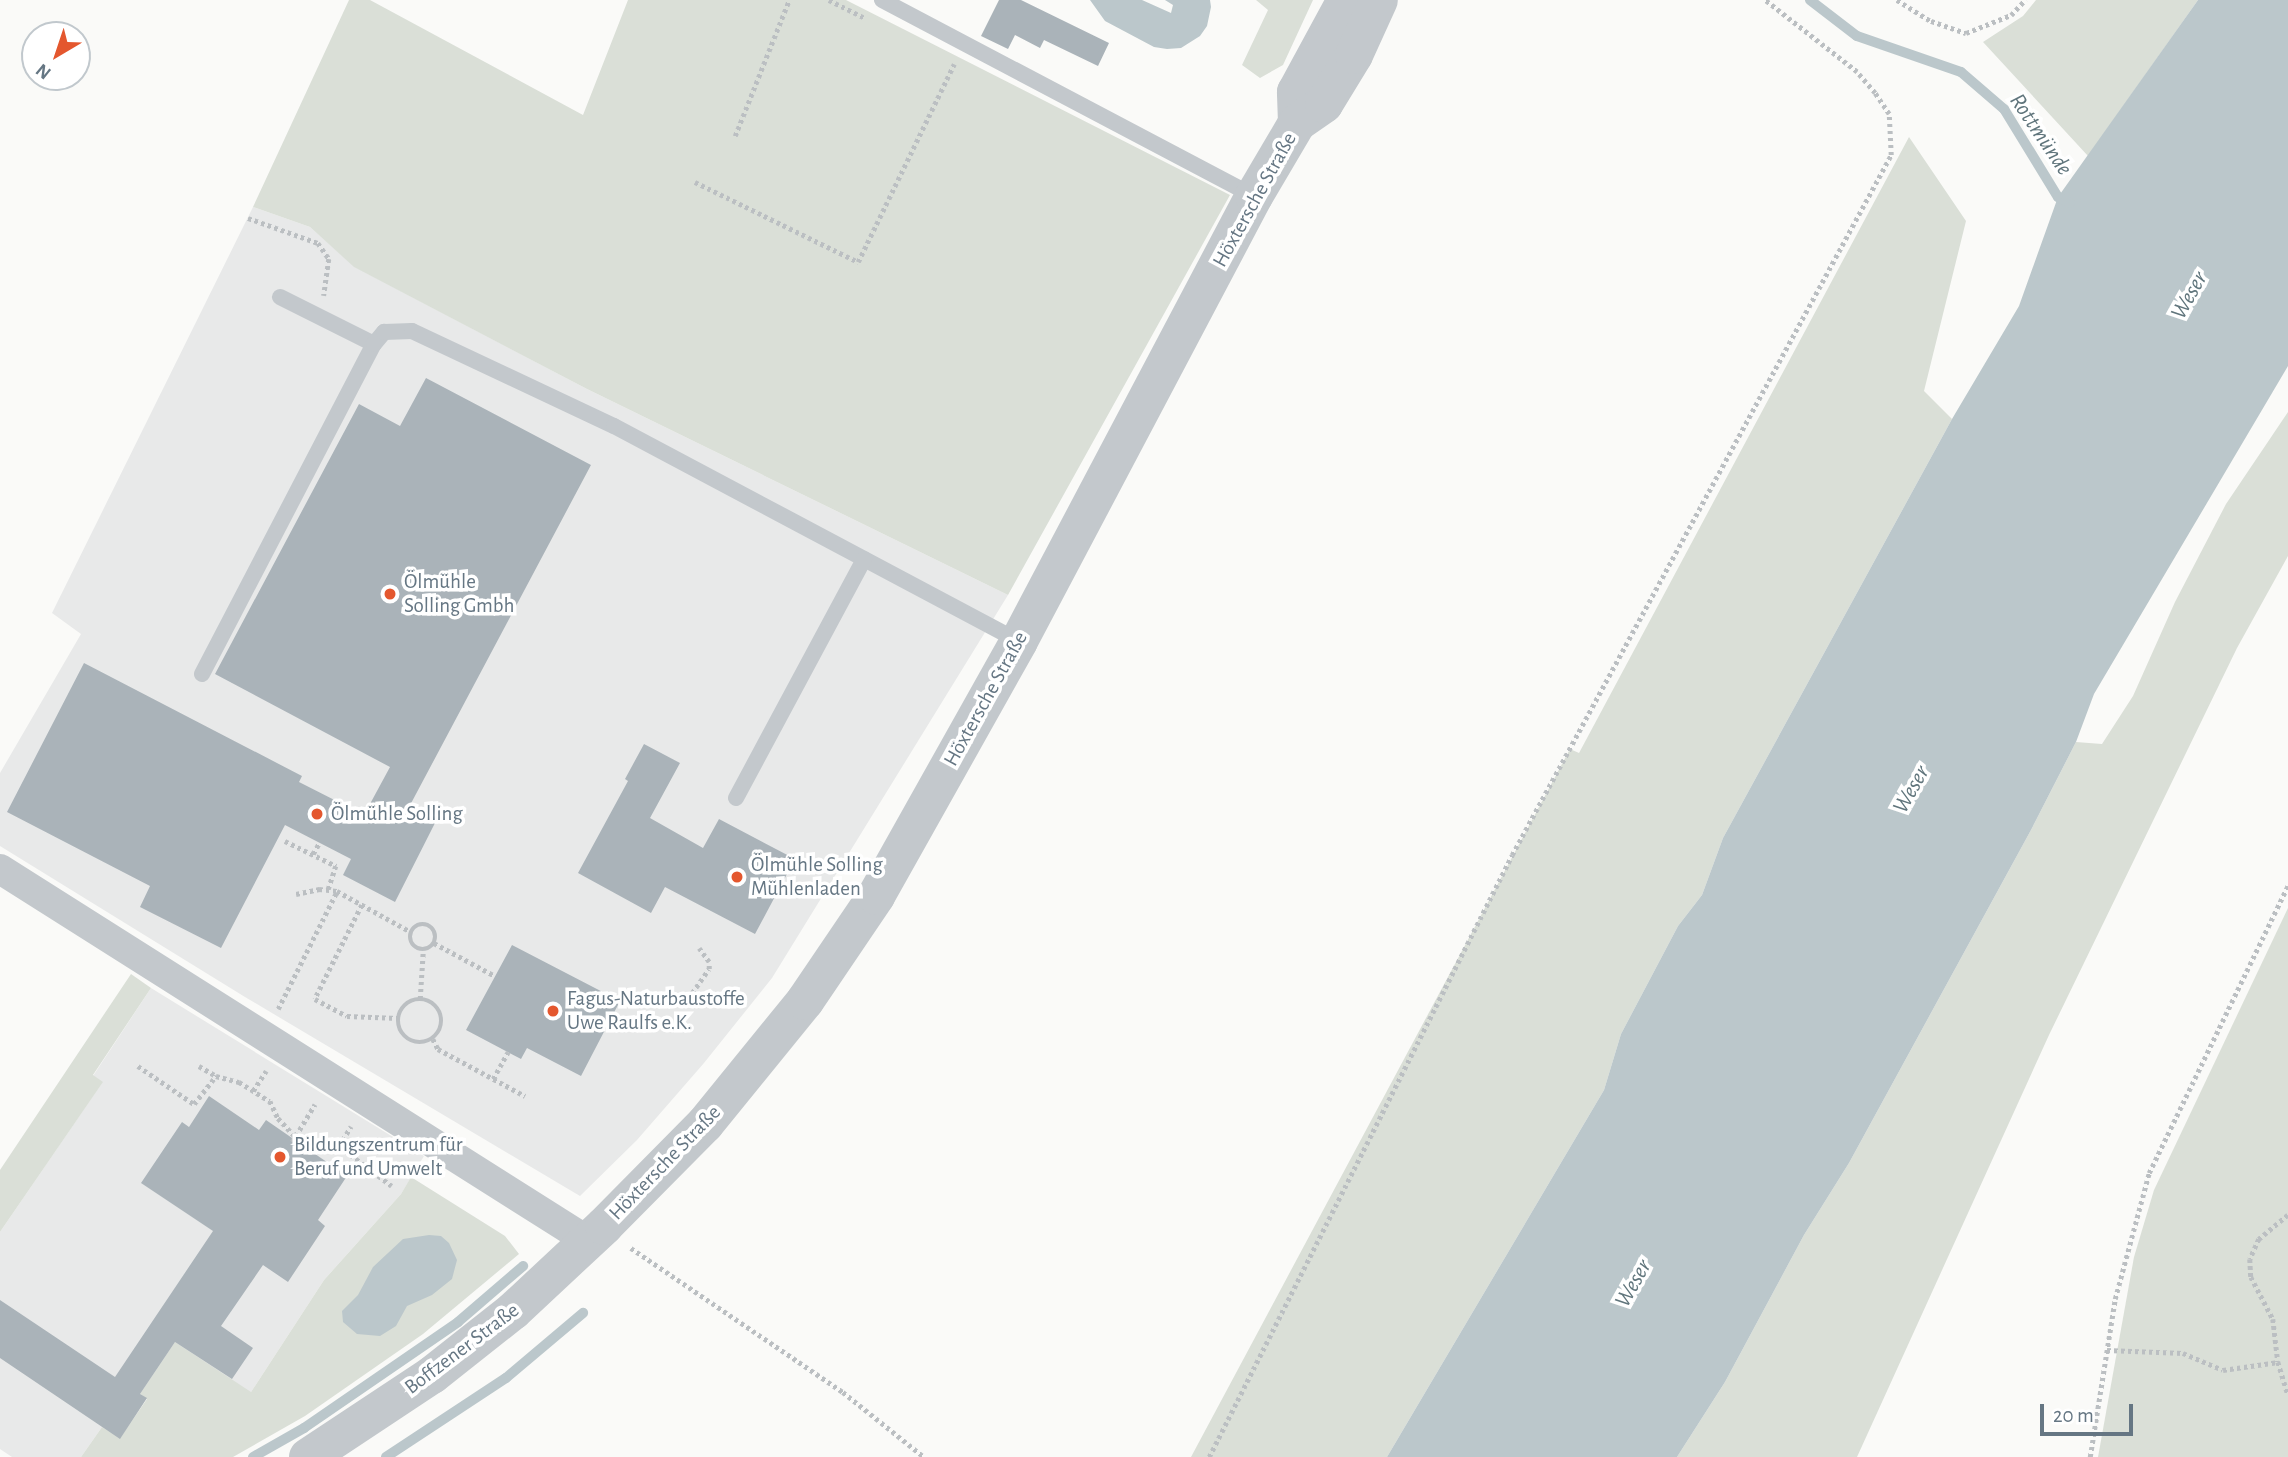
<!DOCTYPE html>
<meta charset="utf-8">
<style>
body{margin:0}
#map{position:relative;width:2288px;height:1457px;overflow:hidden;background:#fafaf8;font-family:"Alegreya Sans",sans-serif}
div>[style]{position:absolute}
.built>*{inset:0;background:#e8e9e9}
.green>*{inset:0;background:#dadfd7}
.water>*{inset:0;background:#bbc7cb}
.stream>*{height:10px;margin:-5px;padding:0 5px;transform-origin:5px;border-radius:5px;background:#bbc7cb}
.building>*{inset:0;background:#aab3b9}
.path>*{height:4.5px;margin-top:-2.25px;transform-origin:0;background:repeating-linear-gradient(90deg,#bbbfc2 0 3.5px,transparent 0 7px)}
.path>.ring{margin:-2.25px;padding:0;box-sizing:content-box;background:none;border:4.5px solid #bbbfc2;border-radius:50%}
.service>*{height:16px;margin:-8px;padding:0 8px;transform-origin:8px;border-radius:8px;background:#c3c8cc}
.minor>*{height:30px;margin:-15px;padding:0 15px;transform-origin:15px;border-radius:15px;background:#c3c8cc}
.tertiary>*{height:38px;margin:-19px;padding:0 19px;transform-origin:19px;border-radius:19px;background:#c3c8cc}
.dots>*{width:19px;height:19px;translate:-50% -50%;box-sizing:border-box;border:4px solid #fff;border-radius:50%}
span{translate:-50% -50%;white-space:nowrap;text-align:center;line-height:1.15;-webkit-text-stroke:7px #fff;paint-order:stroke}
.street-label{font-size:21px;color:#657683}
.poi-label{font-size:21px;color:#657683}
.left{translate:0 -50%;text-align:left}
.water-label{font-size:23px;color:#60757c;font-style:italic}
.north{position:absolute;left:21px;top:21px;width:70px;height:70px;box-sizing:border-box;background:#fff;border:2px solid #c1c8cd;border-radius:50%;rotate:219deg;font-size:19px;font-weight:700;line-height:28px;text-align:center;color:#657683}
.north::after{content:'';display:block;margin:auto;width:24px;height:32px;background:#e4572e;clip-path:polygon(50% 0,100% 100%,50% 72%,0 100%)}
.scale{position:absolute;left:2040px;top:1404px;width:93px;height:32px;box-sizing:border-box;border:4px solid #657683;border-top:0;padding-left:9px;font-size:21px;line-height:24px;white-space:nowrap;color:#657683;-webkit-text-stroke:5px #fff;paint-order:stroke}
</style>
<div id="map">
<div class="built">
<div style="clip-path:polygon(253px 207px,310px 227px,355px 267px,587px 389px,1008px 595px,772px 978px,704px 1063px,637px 1140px,580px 1196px,245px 997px,0 846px,0 773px,81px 634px,52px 613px)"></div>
<div style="clip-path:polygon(151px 988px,424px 1156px,401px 1194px,324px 1280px,251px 1392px,141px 1394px,147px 1398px,120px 1439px,102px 1427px,81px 1457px,12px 1457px,0 1449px,0 1232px,102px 1083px,93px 1076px)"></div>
</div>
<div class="green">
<div style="clip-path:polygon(349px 0,370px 0,583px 115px,628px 0,846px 0,1230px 195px,1008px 595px,587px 389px,354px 267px,310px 227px,253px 207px)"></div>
<div style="clip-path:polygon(1256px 0,1313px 0,1283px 65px,1260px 78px,1242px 65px,1268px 10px)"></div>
<div style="clip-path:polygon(2036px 0,2198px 0,2088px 156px,1983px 42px,2023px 16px)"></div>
<div style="clip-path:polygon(1909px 137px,1966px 221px,1924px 391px,1952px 419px,1723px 838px,1702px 895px,1678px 926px,1621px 1034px,1604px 1090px,1387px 1457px,1191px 1457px,1570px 749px,1579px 753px)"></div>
<div style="clip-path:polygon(2288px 412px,2288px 556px,2237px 648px,2049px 1035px,1857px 1457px,1677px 1457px,1725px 1382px,1804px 1235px,1849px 1163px,2031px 830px,2076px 742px,2102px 744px,2133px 696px,2175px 602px,2226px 504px)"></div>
<div style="clip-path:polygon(2288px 908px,2288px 1457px,2098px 1457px,2134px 1257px,2154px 1190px)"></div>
<div style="clip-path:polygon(131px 974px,151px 988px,93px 1075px,103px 1082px,0 1232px,0 1170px)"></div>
<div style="clip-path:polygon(411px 1177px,505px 1236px,519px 1254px,423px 1334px,305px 1416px,233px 1457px,81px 1457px,102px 1427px,120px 1438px,147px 1399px,140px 1394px,175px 1342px,251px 1392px,324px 1280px,401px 1194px)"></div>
</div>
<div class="water">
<div style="clip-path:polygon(1090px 0,1142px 0,1171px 13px,1173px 5px,1165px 0,1210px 0,1211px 7px,1207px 26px,1200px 36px,1181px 48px,1167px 49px,1154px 47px,1105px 21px)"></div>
<div style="clip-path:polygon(2198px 0,2288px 0,2288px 366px,2094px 694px,2076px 742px,2031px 830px,1849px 1163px,1804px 1235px,1725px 1382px,1677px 1457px,1387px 1457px,1604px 1090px,1621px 1034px,1678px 926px,1702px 895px,1723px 838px,1952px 419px,2019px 306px,2058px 197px)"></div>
<div style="clip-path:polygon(429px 1235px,441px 1236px,449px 1243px,457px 1260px,452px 1279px,432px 1295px,407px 1306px,396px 1326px,380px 1336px,357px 1334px,343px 1322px,342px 1311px,358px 1295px,373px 1267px,403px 1239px)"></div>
</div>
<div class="stream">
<div style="left:1810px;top:0;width:59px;rotate:37.5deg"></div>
<div style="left:1857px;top:36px;width:110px;rotate:19.1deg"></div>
<div style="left:1961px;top:72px;width:57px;rotate:40.7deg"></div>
<div style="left:2004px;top:109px;width:103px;rotate:58.5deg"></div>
<div style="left:2058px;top:197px;width:13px;rotate:27deg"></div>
<div style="left:253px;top:1457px;width:59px;rotate:-29.6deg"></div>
<div style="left:304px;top:1428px;width:187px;rotate:-34.5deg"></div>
<div style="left:458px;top:1322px;width:86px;rotate:-40.7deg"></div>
<div style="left:386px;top:1457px;width:144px;rotate:-33.4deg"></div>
<div style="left:506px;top:1378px;width:101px;rotate:-40.2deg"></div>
</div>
<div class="building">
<div style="clip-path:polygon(999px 0,1021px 0,1109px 43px,1098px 66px,1044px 40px,1040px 48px,1015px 35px,1008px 49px,981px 36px)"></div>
<div style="clip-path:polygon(426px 378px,591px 465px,408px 809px,435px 823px,395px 902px,343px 875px,351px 859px,285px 825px,221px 948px,140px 907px,150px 886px,7px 812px,84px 663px,302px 776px,299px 782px,364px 815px,390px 767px,215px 674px,359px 404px,400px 426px)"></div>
<div style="clip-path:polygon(644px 744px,680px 763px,650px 818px,703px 848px,719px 819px,795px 859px,755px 934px,665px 887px,651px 913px,578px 873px,628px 781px,625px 779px)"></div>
<div style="clip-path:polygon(512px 945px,620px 1001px,581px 1076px,527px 1048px,521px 1059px,466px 1030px)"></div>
<div style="clip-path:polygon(209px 1096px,259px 1130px,266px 1120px,347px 1176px,318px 1220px,325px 1226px,288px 1282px,263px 1265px,221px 1326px,253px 1348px,232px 1379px,175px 1342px,140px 1394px,147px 1398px,120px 1439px,0 1358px,0 1300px,115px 1377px,213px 1231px,141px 1183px,182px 1122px,189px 1127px)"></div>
</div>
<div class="path">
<div style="left:829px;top:0;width:40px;rotate:26.6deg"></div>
<div style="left:1897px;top:0;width:40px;rotate:32deg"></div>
<div style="left:1931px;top:21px;width:37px;rotate:19deg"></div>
<div style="left:1966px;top:33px;width:48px;rotate:-21.8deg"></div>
<div style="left:2011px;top:15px;width:21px;rotate:-47deg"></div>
<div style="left:735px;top:136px;width:146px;rotate:-68.3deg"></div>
<div style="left:695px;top:182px;width:182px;rotate:26.1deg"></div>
<div style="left:858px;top:262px;width:220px;rotate:-64.1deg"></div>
<div style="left:248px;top:218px;width:74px;rotate:19.7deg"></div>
<div style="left:318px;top:243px;width:19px;rotate:55deg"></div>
<div style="left:329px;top:259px;width:37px;rotate:98deg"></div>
<div style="left:285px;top:841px;width:57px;rotate:26.1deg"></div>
<div style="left:336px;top:866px;width:25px;rotate:108deg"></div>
<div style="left:313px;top:854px;width:13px;rotate:-61deg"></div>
<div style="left:296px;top:894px;width:24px;rotate:-12deg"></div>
<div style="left:319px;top:889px;width:18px;rotate:6deg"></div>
<div style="left:337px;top:891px;width:85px;rotate:29deg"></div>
<div style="left:362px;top:905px;width:105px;rotate:116.6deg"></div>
<div style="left:315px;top:999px;width:36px;rotate:28deg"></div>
<div style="left:347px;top:1016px;width:51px;rotate:2.2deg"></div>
<div class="ring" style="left:410px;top:924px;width:21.5px;height:21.5px"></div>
<div style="left:434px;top:943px;width:69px;rotate:28.4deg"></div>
<div style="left:692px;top:993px;width:29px;rotate:-55deg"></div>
<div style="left:709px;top:969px;width:7px;rotate:-90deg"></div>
<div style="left:709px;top:962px;width:17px;rotate:-126deg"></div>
<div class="ring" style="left:398px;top:999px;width:39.5px;height:39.5px"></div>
<div style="left:420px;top:999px;width:48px;rotate:-86.4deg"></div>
<div style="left:278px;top:1009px;width:132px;rotate:-63.4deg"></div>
<div style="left:433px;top:1039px;width:11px;rotate:63deg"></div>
<div style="left:438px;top:1049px;width:99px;rotate:28.4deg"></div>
<div style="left:138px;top:1066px;width:68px;rotate:34.2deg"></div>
<div style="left:194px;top:1104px;width:36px;rotate:-52deg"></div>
<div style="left:199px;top:1066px;width:20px;rotate:30deg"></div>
<div style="left:216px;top:1076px;width:24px;rotate:15deg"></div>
<div style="left:239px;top:1082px;width:36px;rotate:32deg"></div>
<div style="left:270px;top:1101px;width:19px;rotate:65deg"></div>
<div style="left:278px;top:1118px;width:25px;rotate:47deg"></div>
<div style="left:295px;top:1136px;width:23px;rotate:20deg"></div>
<div style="left:317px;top:1144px;width:22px;rotate:5deg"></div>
<div style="left:339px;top:1146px;width:66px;rotate:37deg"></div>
<div style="left:493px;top:1079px;width:31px;rotate:-61deg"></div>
<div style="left:253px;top:1091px;width:24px;rotate:-57deg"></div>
<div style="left:292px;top:1142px;width:44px;rotate:-58.8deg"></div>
<div style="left:339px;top:1146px;width:23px;rotate:-59deg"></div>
<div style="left:2288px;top:1215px;width:38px;rotate:140deg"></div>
<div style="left:2259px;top:1239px;width:22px;rotate:114deg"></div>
<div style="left:2250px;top:1259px;width:18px;rotate:87deg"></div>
<div style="left:2251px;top:1277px;width:47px;rotate:62.4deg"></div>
<div style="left:2273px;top:1319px;width:43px;rotate:83.4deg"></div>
<div style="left:2278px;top:1362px;width:34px;rotate:73deg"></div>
<div style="left:631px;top:1248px;width:256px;rotate:34.2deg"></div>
<div style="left:843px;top:1392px;width:104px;rotate:38.7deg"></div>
<div style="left:2107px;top:1350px;width:76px;rotate:2.3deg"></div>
<div style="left:2183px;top:1353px;width:43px;rotate:23deg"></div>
<div style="left:2223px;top:1370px;width:56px;rotate:-8.3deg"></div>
<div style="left:1209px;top:1457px;width:674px;rotate:-63.28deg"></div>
<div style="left:1512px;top:855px;width:796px;rotate:-61.57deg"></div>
<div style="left:1891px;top:155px;width:41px;rotate:-92.8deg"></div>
<div style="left:1889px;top:114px;width:25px;rotate:-124deg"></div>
<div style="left:1875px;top:93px;width:28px;rotate:-131deg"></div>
<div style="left:1857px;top:72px;width:117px;rotate:-142deg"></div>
<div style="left:2090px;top:1457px;width:160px;rotate:-81deg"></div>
<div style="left:2115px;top:1299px;width:131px;rotate:-74.9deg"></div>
<div style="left:2149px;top:1173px;width:319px;rotate:-64.2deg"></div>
</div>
<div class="service">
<div style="left:882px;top:0;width:420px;rotate:27.8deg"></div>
<div style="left:280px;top:297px;width:105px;rotate:26.6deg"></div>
<div style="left:202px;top:674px;width:372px;rotate:-62.5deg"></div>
<div style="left:374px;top:344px;width:16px;rotate:-50deg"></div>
<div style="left:384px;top:332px;width:28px;rotate:-2deg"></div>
<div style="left:412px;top:331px;width:223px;rotate:25.2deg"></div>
<div style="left:614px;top:426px;width:459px;rotate:28deg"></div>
<div style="left:736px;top:798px;width:271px;rotate:-61.8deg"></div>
</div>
<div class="minor">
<div style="left:0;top:869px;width:696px;rotate:32.32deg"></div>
</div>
<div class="tertiary">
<div style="left:1297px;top:123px;width:31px;rotate:-92deg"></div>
<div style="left:1296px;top:92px;width:105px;rotate:-61.5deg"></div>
<div style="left:308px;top:1457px;width:149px;rotate:-33.5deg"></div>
<div style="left:432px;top:1375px;width:103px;rotate:-38.3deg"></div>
<div style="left:513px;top:1311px;width:125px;rotate:-43deg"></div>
<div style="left:604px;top:1226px;width:144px;rotate:-45.3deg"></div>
<div style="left:705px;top:1124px;width:159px;rotate:-50.9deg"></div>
<div style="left:805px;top:1001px;width:127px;rotate:-55.9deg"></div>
<div style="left:876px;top:896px;width:292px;rotate:-60.7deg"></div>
<div style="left:1019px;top:641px;width:503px;rotate:-62.16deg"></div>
<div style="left:1254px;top:196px;width:85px;rotate:-59.5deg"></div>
<div style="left:1297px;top:123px;width:33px;rotate:-35deg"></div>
<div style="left:1324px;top:104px;width:57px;rotate:-58.5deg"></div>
<div style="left:1354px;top:55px;width:60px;rotate:-65.6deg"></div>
</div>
<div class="dots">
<div style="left:390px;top:594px;background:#e4572e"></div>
<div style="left:317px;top:814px;background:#e4572e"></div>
<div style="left:737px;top:877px;background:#e4572e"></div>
<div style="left:553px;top:1011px;background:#e4572e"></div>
<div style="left:280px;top:1157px;background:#e4572e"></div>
</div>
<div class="street-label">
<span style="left:1255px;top:200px;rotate:-61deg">Höxtersche Straße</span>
<span style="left:986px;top:699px;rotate:-61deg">Höxtersche Straße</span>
<span style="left:665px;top:1163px;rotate:-46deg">Höxtersche Straße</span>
<span style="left:462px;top:1349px;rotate:-37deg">Boffzener Straße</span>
</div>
<div class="poi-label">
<span class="left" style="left:404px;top:594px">Ölmühle<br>Solling Gmbh</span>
<span class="left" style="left:331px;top:814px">Ölmühle Solling</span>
<span class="left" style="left:751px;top:877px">Ölmühle Solling<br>Mühlenladen</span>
<span class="left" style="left:567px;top:1011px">Fagus-Naturbaustoffe<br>Uwe Raulfs e.K.</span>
<span class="left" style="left:294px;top:1157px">Bildungszentrum für<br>Beruf und Umwelt</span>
</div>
<div class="water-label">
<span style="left:2040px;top:135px;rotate:56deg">Rottmünde</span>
<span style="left:2190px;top:296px;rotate:-61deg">Weser</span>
<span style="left:1912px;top:790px;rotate:-61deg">Weser</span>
<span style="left:1634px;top:1284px;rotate:-61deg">Weser</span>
</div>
<div class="north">N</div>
<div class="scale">20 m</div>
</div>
